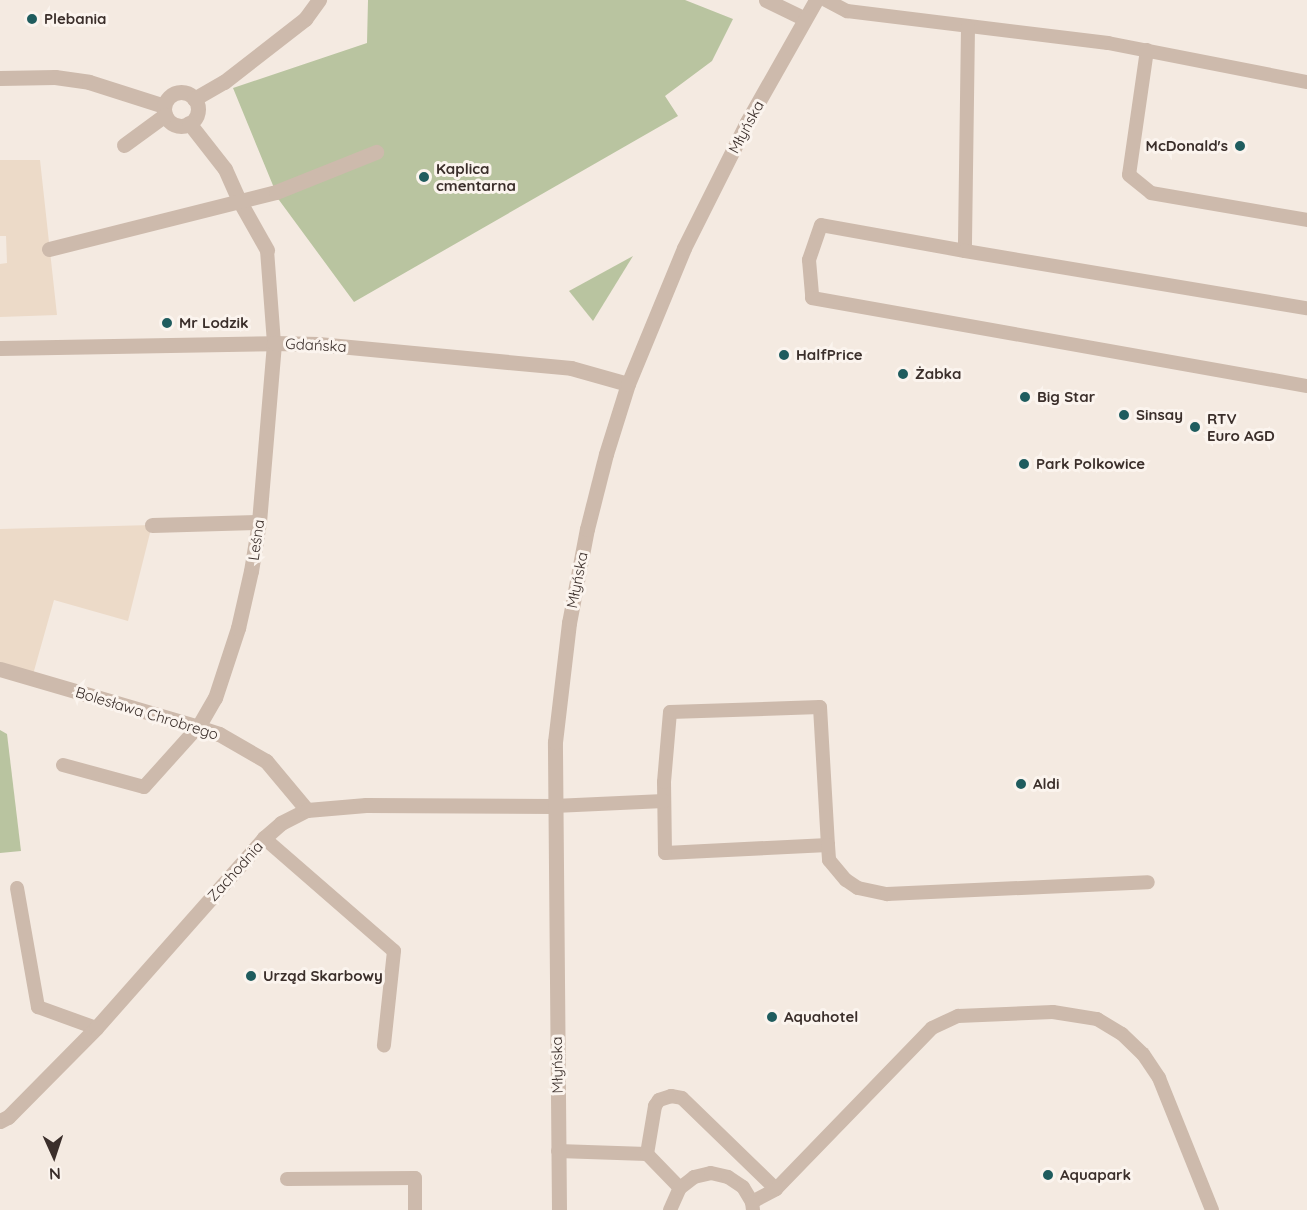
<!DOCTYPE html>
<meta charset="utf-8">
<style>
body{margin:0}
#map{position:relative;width:1307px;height:1210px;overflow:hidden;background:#f4eae1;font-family:Quicksand,sans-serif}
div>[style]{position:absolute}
.green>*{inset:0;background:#b9c4a0}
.plaza>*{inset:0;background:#ecdac8}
.service>*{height:14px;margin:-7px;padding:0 7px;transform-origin:7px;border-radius:7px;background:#cdbaac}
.pedestrian>*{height:15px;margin:-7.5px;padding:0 7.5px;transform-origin:7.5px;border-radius:7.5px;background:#cdbaac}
.pedestrian>.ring{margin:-7.5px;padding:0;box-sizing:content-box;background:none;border:15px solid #cdbaac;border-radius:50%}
.minor>*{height:15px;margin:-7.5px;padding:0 7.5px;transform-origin:7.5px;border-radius:7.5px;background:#cdbaac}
.dots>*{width:16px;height:16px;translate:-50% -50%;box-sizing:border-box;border:3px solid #fbf4ee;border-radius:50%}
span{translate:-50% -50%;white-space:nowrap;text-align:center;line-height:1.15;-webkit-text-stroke:6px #fbf4ee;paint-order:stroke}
.poi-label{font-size:15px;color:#3b2f2b;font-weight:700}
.left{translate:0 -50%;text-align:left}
.right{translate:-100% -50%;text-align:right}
.street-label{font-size:15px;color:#3b2f2b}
.north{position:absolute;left:24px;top:1126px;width:60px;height:60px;-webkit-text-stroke:4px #fbf4ee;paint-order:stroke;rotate:177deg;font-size:16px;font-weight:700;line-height:24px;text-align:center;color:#3b2f2b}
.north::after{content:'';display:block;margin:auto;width:21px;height:27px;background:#3b2f2b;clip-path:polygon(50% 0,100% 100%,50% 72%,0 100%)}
</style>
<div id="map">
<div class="green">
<div style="clip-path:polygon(368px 0,685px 0,733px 19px,712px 61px,665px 96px,678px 116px,354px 302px,279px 200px,233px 88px,367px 43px)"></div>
<div style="clip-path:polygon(633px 256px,593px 321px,569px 291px)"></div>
<div style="clip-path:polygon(0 730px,7px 734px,21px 851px,0 853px)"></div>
</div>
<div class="plaza">
<div style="clip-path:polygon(0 160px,40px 160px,57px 315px,0 317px,0 264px,7px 263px,6px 236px,0 236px)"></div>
<div style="clip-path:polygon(152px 525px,128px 621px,54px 600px,32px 678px,0 669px,0 529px)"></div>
</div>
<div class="service">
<div style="left:826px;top:0;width:24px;rotate:28deg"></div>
<div style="left:847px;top:11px;width:263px;rotate:7deg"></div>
<div style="left:1108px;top:43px;width:203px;rotate:11.1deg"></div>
<div style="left:968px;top:27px;width:224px;rotate:90.8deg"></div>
<div style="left:965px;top:251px;width:146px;rotate:-169.8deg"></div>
<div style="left:821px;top:225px;width:37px;rotate:109deg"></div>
<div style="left:809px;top:260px;width:38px;rotate:85deg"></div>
<div style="left:812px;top:298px;width:503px;rotate:10.08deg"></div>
<div style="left:1147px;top:50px;width:126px;rotate:98.2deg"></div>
<div style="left:1129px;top:175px;width:28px;rotate:39deg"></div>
<div style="left:1151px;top:193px;width:158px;rotate:9.8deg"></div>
<div style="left:267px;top:250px;width:93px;rotate:85.7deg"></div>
<div style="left:965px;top:251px;width:347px;rotate:9.5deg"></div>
<div style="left:820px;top:707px;width:138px;rotate:86.7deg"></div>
<div style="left:828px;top:845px;width:163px;rotate:177.2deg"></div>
<div style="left:665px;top:853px;width:71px;rotate:-90.8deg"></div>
<div style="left:664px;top:782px;width:70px;rotate:-85.1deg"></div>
<div style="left:670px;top:712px;width:150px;rotate:-1.9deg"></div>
<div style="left:63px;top:765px;width:84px;rotate:15.2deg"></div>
<div style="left:144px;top:787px;width:81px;rotate:-48deg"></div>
<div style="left:554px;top:806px;width:110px;rotate:-2.6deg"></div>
<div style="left:264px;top:838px;width:172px;rotate:41deg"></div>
<div style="left:394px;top:951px;width:95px;rotate:96.1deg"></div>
<div style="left:828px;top:845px;width:15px;rotate:86deg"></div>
<div style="left:829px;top:860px;width:26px;rotate:50deg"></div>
<div style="left:846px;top:880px;width:14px;rotate:34deg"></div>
<div style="left:858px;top:888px;width:30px;rotate:12deg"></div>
<div style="left:887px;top:894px;width:261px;rotate:-2.6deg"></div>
<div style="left:17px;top:888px;width:121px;rotate:80deg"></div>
<div style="left:38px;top:1007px;width:62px;rotate:19.9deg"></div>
<div style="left:558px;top:1151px;width:89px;rotate:1.9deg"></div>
<div style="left:647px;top:1154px;width:47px;rotate:45.9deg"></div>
<div style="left:647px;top:1154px;width:49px;rotate:-80.5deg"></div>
<div style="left:655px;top:1106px;width:7px;rotate:-56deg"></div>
<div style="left:659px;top:1100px;width:13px;rotate:-18deg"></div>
<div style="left:671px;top:1096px;width:11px;rotate:10deg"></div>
<div style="left:682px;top:1098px;width:131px;rotate:44.1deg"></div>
<div style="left:287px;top:1179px;width:128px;rotate:-0.4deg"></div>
<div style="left:415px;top:1178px;width:32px;rotate:90deg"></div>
<div style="left:752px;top:1202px;width:27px;rotate:-28deg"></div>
<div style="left:776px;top:1189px;width:224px;rotate:-45.9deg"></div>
<div style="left:932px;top:1028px;width:29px;rotate:-25deg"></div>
<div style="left:958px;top:1016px;width:95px;rotate:-2.4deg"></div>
<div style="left:1053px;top:1012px;width:45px;rotate:9deg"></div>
<div style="left:1097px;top:1019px;width:29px;rotate:31deg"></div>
<div style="left:1122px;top:1034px;width:29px;rotate:44deg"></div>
<div style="left:1143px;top:1054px;width:29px;rotate:56deg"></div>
<div style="left:1159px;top:1078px;width:142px;rotate:68.1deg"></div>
<div style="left:670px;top:1210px;width:24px;rotate:-66deg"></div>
<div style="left:680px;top:1188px;width:18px;rotate:-38deg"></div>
<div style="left:694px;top:1177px;width:17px;rotate:-13deg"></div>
<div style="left:711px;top:1173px;width:17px;rotate:13deg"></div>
<div style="left:728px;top:1177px;width:18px;rotate:34deg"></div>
<div style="left:743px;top:1187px;width:17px;rotate:59deg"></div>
<div style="left:752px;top:1202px;width:8px;rotate:83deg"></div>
</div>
<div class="pedestrian">
<div style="left:0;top:78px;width:55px;rotate:-1deg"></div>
<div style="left:55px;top:77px;width:34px;rotate:8deg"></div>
<div style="left:89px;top:82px;width:79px;rotate:17.7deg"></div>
<div class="ring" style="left:164px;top:92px;width:19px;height:19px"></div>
<div style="left:194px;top:99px;width:34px;rotate:-30deg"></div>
<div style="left:224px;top:82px;width:103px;rotate:-37.9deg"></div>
<div style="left:305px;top:19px;width:24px;rotate:-54deg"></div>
<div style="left:189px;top:123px;width:58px;rotate:52deg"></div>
<div style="left:225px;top:169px;width:36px;rotate:66deg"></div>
<div style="left:240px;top:202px;width:55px;rotate:60.6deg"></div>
<div style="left:124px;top:145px;width:51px;rotate:-36.2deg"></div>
<div style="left:49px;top:249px;width:234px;rotate:-14.1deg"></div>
<div style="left:276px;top:192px;width:108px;rotate:-21.8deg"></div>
<div style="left:0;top:348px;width:274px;rotate:-1deg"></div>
<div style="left:152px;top:525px;width:107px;rotate:-1.6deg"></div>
<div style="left:0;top:669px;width:206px;rotate:16.3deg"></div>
</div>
<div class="minor">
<div style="left:766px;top:0;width:43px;rotate:26deg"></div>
<div style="left:307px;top:810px;width:64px;rotate:-129.9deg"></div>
<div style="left:266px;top:761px;width:54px;rotate:-150.1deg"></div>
<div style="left:219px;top:734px;width:22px;rotate:-162deg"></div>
<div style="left:198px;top:727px;width:34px;rotate:-60deg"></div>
<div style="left:215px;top:698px;width:74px;rotate:-71.8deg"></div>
<div style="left:238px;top:628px;width:58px;rotate:-77.2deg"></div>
<div style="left:251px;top:571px;width:50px;rotate:-80.7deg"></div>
<div style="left:259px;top:522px;width:180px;rotate:-85.2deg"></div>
<div style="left:274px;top:343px;width:44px;rotate:1.3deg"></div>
<div style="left:318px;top:344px;width:254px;rotate:5.4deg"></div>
<div style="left:571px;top:368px;width:59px;rotate:15.7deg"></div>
<div style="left:0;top:1121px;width:9px;rotate:-27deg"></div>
<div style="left:8px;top:1117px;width:125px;rotate:-45.3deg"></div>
<div style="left:96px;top:1028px;width:254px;rotate:-48.5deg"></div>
<div style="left:264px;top:838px;width:23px;rotate:-41deg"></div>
<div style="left:281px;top:823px;width:29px;rotate:-27deg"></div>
<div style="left:307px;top:810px;width:59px;rotate:-4.8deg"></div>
<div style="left:366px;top:805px;width:188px;rotate:0.3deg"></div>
<div style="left:559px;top:1210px;width:468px;rotate:-90.5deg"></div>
<div style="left:555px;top:742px;width:120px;rotate:-83.3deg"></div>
<div style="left:569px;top:623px;width:96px;rotate:-79.2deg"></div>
<div style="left:587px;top:529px;width:77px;rotate:-75.8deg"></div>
<div style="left:606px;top:454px;width:73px;rotate:-72.6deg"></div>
<div style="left:628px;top:384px;width:147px;rotate:-67.6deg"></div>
<div style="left:684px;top:248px;width:141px;rotate:-63.4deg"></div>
<div style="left:747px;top:122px;width:140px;rotate:-60.5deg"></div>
</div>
<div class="dots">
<div style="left:32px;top:19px;background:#1f5c5e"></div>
<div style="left:1240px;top:146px;background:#1f5c5e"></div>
<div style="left:424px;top:177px;background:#1f5c5e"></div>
<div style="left:167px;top:323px;background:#1f5c5e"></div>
<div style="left:784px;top:355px;background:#1f5c5e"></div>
<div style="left:903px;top:374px;background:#1f5c5e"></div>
<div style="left:1025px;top:397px;background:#1f5c5e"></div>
<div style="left:1124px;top:415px;background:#1f5c5e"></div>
<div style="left:1195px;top:427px;background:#1f5c5e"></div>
<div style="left:1024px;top:464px;background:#1f5c5e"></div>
<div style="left:1021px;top:784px;background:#1f5c5e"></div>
<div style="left:251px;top:976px;background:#1f5c5e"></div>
<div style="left:772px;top:1017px;background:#1f5c5e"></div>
<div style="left:1048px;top:1175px;background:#1f5c5e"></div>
</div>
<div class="poi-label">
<span class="left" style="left:44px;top:19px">Plebania</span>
<span class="right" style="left:1228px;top:146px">McDonald's</span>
<span class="left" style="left:436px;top:177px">Kaplica<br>cmentarna</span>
<span class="left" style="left:179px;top:323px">Mr Lodzik</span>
<span class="left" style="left:796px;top:355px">HalfPrice</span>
<span class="left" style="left:915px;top:374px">Żabka</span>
<span class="left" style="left:1037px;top:397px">Big Star</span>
<span class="left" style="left:1136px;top:415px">Sinsay</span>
<span class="left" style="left:1207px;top:427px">RTV<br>Euro AGD</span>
<span class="left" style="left:1036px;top:464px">Park Polkowice</span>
<span class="left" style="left:1033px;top:784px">Aldi</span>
<span class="left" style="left:263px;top:976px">Urząd Skarbowy</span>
<span class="left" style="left:784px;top:1017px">Aquahotel</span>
<span class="left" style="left:1060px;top:1175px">Aquapark</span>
</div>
<div class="street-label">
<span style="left:746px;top:127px;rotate:-62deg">Młyńska</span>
<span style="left:316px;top:345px;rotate:3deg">Gdańska</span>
<span style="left:256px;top:540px;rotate:-82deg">Leśna</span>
<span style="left:577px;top:580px;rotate:-79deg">Młyńska</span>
<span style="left:147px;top:713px;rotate:17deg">Bolesława Chrobrego</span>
<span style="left:235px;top:871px;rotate:-48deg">Zachodnia</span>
<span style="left:557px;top:1065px;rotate:-91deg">Młyńska</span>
</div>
<div class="north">N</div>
</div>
